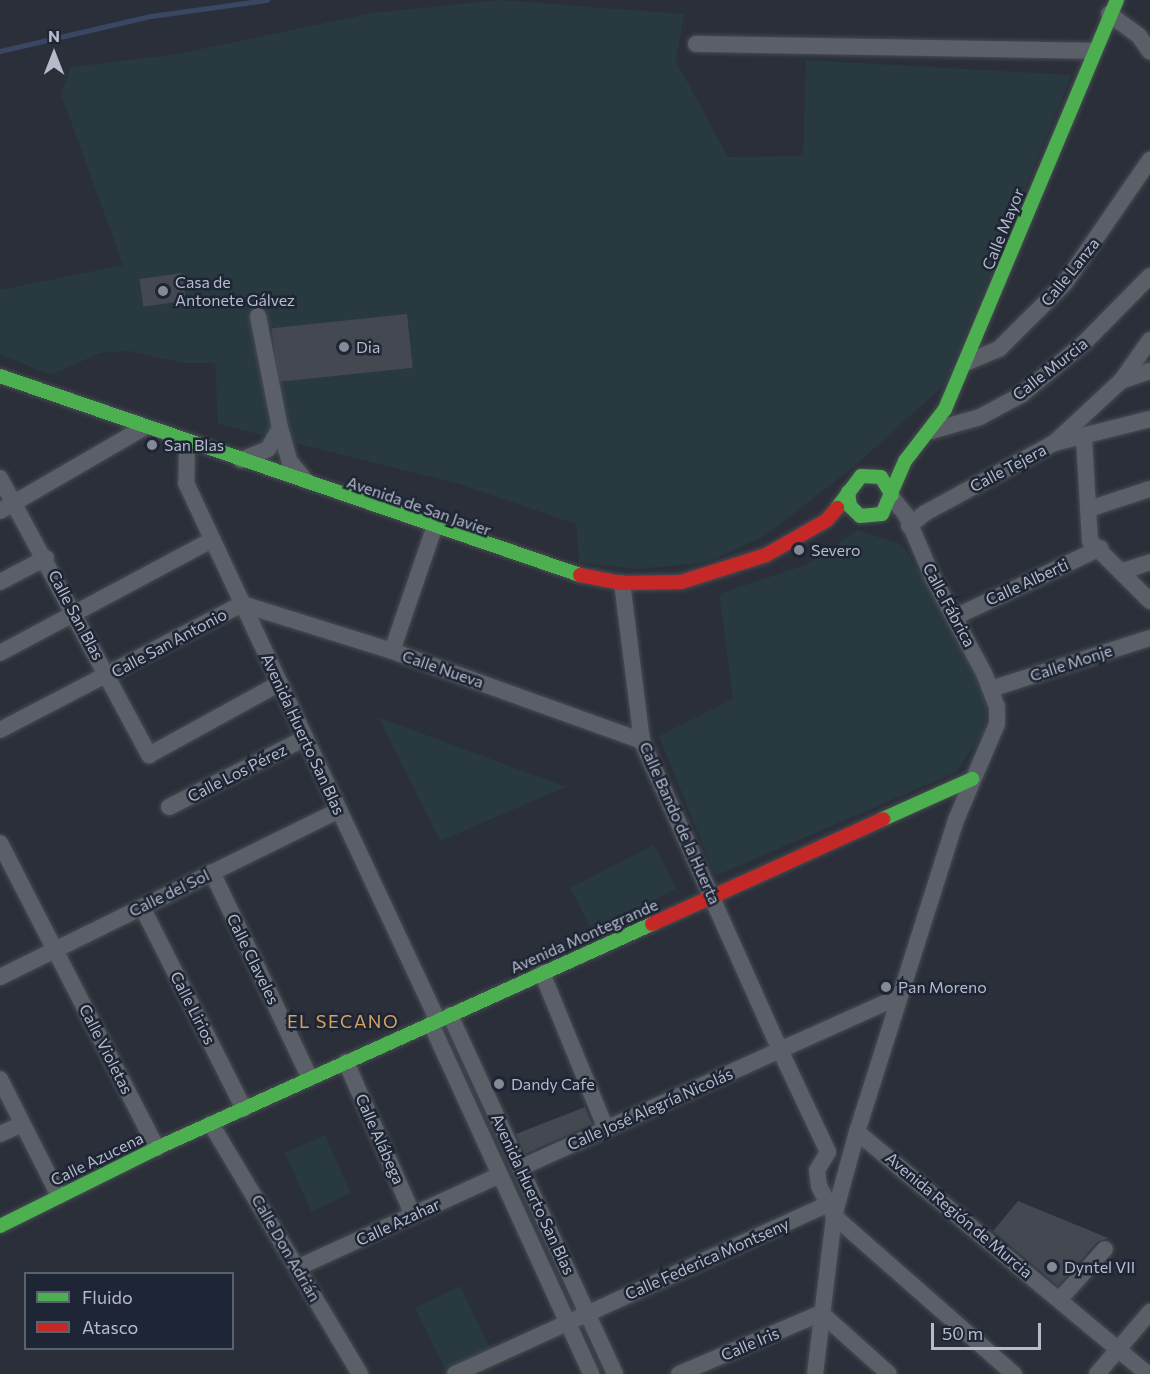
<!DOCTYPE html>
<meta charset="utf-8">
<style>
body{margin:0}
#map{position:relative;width:1150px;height:1374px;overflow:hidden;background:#2b2f39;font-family:Commissioner,sans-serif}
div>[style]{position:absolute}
.green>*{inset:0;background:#28393f;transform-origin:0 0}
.stream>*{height:4.5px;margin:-2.25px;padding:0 2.25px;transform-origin:2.25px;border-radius:2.25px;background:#394764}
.building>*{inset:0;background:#444850;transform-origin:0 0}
.roads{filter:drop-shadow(0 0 2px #474b52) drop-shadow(0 0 2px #474b52)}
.street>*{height:16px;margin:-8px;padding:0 8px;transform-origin:8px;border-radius:8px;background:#5b5f67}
.fast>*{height:14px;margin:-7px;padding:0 7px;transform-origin:7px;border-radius:7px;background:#4caf50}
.jam>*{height:14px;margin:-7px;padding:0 7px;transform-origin:7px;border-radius:7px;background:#c62828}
.dots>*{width:16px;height:16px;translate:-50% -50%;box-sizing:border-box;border:3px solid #1e2534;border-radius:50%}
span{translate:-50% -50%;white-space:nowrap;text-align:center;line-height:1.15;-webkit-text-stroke:5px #1e2534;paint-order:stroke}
.street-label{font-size:16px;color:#b5bbca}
.poi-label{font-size:16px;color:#b5bbca}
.left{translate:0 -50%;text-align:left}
.neighbourhood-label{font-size:18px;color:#d6a264;letter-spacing:1.5px}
.legend{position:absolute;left:24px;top:1272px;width:210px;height:78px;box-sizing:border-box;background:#1e2534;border:2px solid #5a6170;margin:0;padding:8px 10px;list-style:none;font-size:18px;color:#b5bbca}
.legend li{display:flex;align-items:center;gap:12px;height:30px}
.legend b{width:30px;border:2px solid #5a6170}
.north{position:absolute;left:24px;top:24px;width:60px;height:60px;-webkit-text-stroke:4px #1e2534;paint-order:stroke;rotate:0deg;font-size:16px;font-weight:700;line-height:24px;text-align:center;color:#b5bbca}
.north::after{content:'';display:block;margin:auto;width:21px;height:27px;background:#b5bbca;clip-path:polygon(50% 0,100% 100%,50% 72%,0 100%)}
.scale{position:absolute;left:931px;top:1323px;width:110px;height:27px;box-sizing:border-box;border:3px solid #b5bbca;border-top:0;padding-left:8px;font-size:18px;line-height:21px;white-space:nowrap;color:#b5bbca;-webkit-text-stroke:4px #1e2534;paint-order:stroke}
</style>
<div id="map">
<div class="green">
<div style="clip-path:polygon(499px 0,684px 14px,676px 61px,728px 157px,803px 156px,806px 60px,1072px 75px,946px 383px,856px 465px,766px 535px,708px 562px,641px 569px,579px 563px,576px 524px,459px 484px,218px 424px,215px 363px,183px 363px,129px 351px,100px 353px,51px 375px,0 354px,0 290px,123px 265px,61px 94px,71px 67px,177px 54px,373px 13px)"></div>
<div style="clip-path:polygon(857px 530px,903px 545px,962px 644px,986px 701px,986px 729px,955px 773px,715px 876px,659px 736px,733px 699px,719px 594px,808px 564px)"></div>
<div style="clip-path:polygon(378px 717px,566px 787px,440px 841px)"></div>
<div style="left:654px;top:845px;width:49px;height:94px;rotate:63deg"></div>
<div style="left:325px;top:1135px;width:64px;height:44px;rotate:66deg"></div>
<div style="left:460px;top:1286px;width:70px;height:50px;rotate:64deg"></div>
</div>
<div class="stream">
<div style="left:0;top:51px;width:155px;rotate:-13.1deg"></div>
<div style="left:151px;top:16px;width:117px;rotate:-7.9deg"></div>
</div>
<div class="building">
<div style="left:182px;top:273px;width:28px;height:43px;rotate:82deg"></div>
<div style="left:407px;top:314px;width:54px;height:136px;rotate:84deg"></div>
<div style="clip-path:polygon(585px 1107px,592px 1124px,525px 1154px,516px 1134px)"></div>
<div style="clip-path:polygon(1018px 1201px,1108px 1238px,1097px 1242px,1058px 1286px,993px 1231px)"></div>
</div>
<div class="roads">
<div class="street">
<div style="left:1109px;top:14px;width:37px;rotate:36deg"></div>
<div style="left:1139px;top:36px;width:19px;rotate:55deg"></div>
<div style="left:696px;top:44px;width:397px;rotate:1deg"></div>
<div style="left:258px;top:316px;width:114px;rotate:78.9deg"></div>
<div style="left:280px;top:428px;width:35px;rotate:74deg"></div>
<div style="left:290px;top:462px;width:23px;rotate:50deg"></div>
<div style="left:968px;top:362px;width:34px;rotate:-23deg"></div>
<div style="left:999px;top:349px;width:93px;rotate:-45deg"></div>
<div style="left:1065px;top:283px;width:150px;rotate:-55.4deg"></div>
<div style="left:1121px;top:381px;width:31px;rotate:-19deg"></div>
<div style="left:931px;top:431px;width:51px;rotate:-15.9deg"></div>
<div style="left:980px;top:417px;width:47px;rotate:-28.2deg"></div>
<div style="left:1021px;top:395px;width:82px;rotate:-39.5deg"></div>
<div style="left:1084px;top:343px;width:94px;rotate:-45.4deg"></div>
<div style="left:1084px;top:438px;width:103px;rotate:86.7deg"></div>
<div style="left:1090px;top:541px;width:85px;rotate:45deg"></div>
<div style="left:1054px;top:443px;width:91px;rotate:-42.8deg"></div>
<div style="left:1121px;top:381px;width:50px;rotate:-54.7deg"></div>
<div style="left:187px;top:444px;width:39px;rotate:91deg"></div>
<div style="left:186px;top:483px;width:594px;rotate:64.9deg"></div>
<div style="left:241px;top:460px;width:29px;rotate:-22deg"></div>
<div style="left:268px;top:449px;width:24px;rotate:-60deg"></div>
<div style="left:0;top:478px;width:315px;rotate:61.7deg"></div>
<div style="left:149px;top:755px;width:149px;rotate:-28.8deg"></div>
<div style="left:1089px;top:509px;width:64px;rotate:-18.2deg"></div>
<div style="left:0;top:511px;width:165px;rotate:-30.1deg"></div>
<div style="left:909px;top:526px;width:21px;rotate:-39deg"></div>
<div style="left:925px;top:513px;width:147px;rotate:-28.5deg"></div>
<div style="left:1054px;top:443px;width:99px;rotate:-14deg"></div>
<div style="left:1123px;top:571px;width:28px;rotate:-18deg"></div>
<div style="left:0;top:582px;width:52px;rotate:-27.6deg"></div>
<div style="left:955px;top:617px;width:161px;rotate:-25.4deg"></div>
<div style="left:392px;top:651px;width:130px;rotate:-71.1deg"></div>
<div style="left:0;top:653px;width:240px;rotate:-28.1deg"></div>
<div style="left:991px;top:689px;width:167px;rotate:-17.8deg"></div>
<div style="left:0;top:730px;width:273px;rotate:-27.5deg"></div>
<div style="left:242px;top:604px;width:157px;rotate:17.4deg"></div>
<div style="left:392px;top:651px;width:266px;rotate:19.8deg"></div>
<div style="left:169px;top:807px;width:153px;rotate:-26.9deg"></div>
<div style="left:0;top:843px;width:343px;rotate:62.8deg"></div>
<div style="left:212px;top:872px;width:228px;rotate:64.6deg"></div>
<div style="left:142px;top:907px;width:226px;rotate:63.2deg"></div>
<div style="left:542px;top:973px;width:169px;rotate:67.7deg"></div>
<div style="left:0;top:977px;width:378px;rotate:-26.2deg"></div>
<div style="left:898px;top:997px;width:129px;rotate:155.8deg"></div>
<div style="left:780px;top:1050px;width:113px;rotate:64.8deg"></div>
<div style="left:828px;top:1152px;width:21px;rotate:121deg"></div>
<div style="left:817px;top:1170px;width:16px;rotate:83deg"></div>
<div style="left:819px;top:1186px;width:34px;rotate:63deg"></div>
<div style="left:834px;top:1216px;width:240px;rotate:41.3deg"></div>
<div style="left:450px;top:1015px;width:395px;rotate:65.3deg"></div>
<div style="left:431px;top:1024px;width:385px;rotate:65.4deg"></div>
<div style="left:346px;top:1062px;width:167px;rotate:66.4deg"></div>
<div style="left:0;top:1079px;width:131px;rotate:63.2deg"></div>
<div style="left:211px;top:1124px;width:291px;rotate:59.2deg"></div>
<div style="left:857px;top:1132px;width:378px;rotate:39.8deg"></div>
<div style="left:0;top:1134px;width:24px;rotate:-24deg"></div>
<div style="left:520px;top:1168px;width:286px;rotate:-24.4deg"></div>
<div style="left:780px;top:1050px;width:338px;rotate:-114.1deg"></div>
<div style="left:642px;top:741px;width:159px;rotate:-97.2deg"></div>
<div style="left:297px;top:1268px;width:223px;rotate:-24.6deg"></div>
<div style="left:1060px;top:1299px;width:67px;rotate:-48deg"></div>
<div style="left:455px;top:1374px;width:410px;rotate:-24.5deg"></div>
<div style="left:679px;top:1374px;width:155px;rotate:-23.2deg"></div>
<div style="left:821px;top:1313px;width:91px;rotate:41.9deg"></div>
<div style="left:815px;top:1374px;width:159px;rotate:-83.1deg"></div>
<div style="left:834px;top:1216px;width:87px;rotate:-74.7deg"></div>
<div style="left:857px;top:1132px;width:327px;rotate:-72.4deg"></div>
<div style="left:956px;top:820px;width:104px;rotate:-66.9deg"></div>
<div style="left:997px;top:724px;width:17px;rotate:-90deg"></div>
<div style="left:997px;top:707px;width:34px;rotate:-111deg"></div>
<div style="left:985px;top:675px;width:110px;rotate:-118.2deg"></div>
<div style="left:933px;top:578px;width:69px;rotate:-113.2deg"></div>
<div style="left:906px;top:515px;width:22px;rotate:-129deg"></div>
<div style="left:1097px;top:1374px;width:82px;rotate:-49.5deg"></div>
</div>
<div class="fast">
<div style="left:0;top:376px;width:613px;rotate:18.94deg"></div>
<div style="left:848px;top:492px;width:14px;rotate:82deg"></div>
<div style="left:850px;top:506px;width:14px;rotate:45deg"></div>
<div style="left:860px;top:516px;width:22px;rotate:-5deg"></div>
<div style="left:882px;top:514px;width:58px;rotate:-66.5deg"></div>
<div style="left:905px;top:461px;width:66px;rotate:-52.4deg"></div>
<div style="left:945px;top:409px;width:444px;rotate:-67.2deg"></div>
<div style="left:837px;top:508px;width:40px;rotate:-53deg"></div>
<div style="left:861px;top:476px;width:20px;rotate:3deg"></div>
<div style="left:881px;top:477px;width:21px;rotate:59deg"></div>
<div style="left:883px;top:819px;width:98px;rotate:-24.2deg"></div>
<div style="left:0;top:1226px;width:175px;rotate:-26.4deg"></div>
<div style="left:157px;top:1148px;width:543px;rotate:-24.35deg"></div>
</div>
<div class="jam">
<div style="left:580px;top:575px;width:43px;rotate:10.8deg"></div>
<div style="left:622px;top:583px;width:59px;rotate:-1deg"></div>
<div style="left:681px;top:582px;width:89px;rotate:-17.6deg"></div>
<div style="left:766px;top:555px;width:70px;rotate:-29.8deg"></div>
<div style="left:827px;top:520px;width:16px;rotate:-50deg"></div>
<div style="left:652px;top:924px;width:254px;rotate:-24.4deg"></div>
</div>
</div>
<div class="dots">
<div style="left:163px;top:291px;background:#858a97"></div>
<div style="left:344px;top:347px;background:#858a97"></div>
<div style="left:152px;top:445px;background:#858a97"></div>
<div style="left:799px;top:550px;background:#858a97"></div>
<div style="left:886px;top:987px;background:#858a97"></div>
<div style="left:499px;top:1084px;background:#858a97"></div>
<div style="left:1052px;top:1267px;background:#858a97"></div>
</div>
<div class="street-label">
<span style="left:1003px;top:229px;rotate:-68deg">Calle Mayor</span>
<span style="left:1070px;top:272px;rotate:-51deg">Calle Lanza</span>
<span style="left:1050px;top:369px;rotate:-38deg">Calle Murcia</span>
<span style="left:1008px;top:468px;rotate:-28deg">Calle Tejera</span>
<span style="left:419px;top:506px;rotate:19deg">Avenida de San Javier</span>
<span style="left:1027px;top:582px;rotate:-25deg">Calle Alberti</span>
<span style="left:949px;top:605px;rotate:62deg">Calle Fábrica</span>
<span style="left:76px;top:615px;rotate:62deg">Calle San Blas</span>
<span style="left:169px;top:643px;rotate:-28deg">Calle San Antonio</span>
<span style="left:1071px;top:663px;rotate:-18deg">Calle Monje</span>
<span style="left:443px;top:669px;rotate:19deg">Calle Nueva</span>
<span style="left:303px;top:734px;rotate:65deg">Avenida Huerto San Blas</span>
<span style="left:237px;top:773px;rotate:-27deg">Calle Los Pérez</span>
<span style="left:680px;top:823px;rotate:66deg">Calle Bando de la Huerta</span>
<span style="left:169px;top:893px;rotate:-26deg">Calle del Sol</span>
<span style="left:584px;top:936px;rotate:-24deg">Avenida Montegrande</span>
<span style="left:253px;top:959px;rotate:64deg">Calle Claveles</span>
<span style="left:193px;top:1008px;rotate:63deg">Calle Lirios</span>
<span style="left:106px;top:1049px;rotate:63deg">Calle Violetas</span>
<span style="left:650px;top:1109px;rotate:-24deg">Calle José Alegría Nicolás</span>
<span style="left:380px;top:1139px;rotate:66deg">Calle Alábega</span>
<span style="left:97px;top:1159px;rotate:-26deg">Calle Azucena</span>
<span style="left:533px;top:1194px;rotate:65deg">Avenida Huerto San Blas</span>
<span style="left:959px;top:1215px;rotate:40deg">Avenida Región de Murcia</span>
<span style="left:398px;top:1222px;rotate:-25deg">Calle Azahar</span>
<span style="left:286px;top:1248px;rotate:60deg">Calle Don Adrián</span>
<span style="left:707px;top:1259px;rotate:-24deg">Calle Federica Montseny</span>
<span style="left:750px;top:1344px;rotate:-23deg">Calle Iris</span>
</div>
<div class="poi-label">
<span class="left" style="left:175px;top:291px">Casa de<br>Antonete Gálvez</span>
<span class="left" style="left:356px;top:347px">Dia</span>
<span class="left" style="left:164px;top:445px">San Blas</span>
<span class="left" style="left:811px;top:550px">Severo</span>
<span class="left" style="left:898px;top:987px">Pan Moreno</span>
<span class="left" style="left:511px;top:1084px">Dandy Cafe</span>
<span class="left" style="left:1064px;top:1267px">Dyntel VII</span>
</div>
<div class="neighbourhood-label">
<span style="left:343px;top:1021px">EL SECANO</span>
</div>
<ul class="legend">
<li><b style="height:8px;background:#4caf50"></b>Fluido</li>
<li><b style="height:8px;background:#c62828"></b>Atasco</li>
</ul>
<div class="north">N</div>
<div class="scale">50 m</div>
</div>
